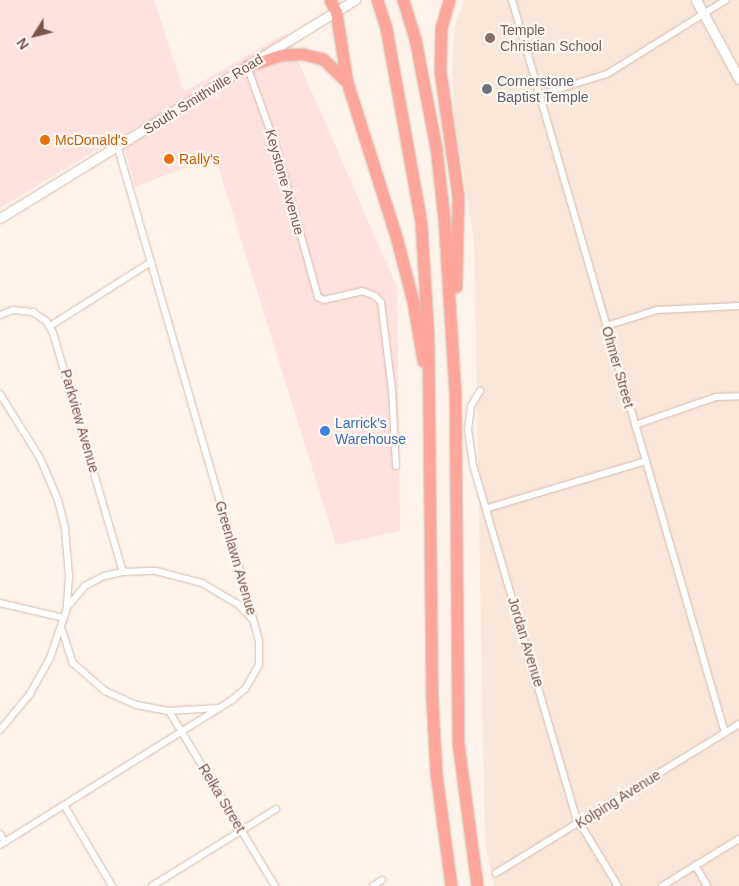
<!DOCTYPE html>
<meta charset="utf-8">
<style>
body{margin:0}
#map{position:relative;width:739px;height:886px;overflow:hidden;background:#fef3ea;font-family:Arial,sans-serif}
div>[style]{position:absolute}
.residential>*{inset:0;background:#f9e7da}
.commercial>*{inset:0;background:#ffe2dd}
.roads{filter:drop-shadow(0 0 1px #d5bbb0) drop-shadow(0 0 1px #d5bbb0)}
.minor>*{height:6px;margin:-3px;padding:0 3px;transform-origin:3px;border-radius:3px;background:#fff}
.secondary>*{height:9px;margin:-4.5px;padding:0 4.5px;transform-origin:4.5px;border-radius:4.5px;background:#fff}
.motorway>*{height:11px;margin:-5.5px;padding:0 5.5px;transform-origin:5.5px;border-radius:5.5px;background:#fea69b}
.dots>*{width:14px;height:14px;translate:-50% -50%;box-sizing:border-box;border:2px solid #fff8f2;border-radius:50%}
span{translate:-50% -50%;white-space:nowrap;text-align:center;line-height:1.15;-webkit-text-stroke:4.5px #fff8f2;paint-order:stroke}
.education-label{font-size:14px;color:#785e54}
.left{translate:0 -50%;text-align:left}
.worship-label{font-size:14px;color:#5b616d}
.street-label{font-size:14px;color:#7d5449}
.food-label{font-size:14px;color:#c56008}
.shop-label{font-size:14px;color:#366cbe}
.north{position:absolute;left:10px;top:10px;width:50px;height:50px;-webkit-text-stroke:4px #fff8f2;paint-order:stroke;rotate:234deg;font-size:14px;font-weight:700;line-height:20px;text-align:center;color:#7d5449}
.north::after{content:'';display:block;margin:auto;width:18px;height:22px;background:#7d5449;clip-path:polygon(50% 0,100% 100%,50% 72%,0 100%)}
</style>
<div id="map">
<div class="residential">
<div style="clip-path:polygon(465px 0,739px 0,739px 886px,494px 886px,485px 845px,474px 241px,454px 115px,452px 63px,455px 25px)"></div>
</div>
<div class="commercial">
<div style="clip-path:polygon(0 0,154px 0,184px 92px,286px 33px,397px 287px,400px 531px,336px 545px,215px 156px,135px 187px,121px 135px,0 208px)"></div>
</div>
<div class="roads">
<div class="minor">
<div style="left:512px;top:0;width:763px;rotate:73.8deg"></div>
<div style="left:247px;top:66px;width:89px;rotate:70.3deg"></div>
<div style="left:277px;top:150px;width:153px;rotate:74.4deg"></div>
<div style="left:318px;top:297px;width:7px;rotate:27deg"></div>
<div style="left:324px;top:300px;width:39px;rotate:-13deg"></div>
<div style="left:362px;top:291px;width:14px;rotate:21deg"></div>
<div style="left:375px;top:296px;width:8px;rotate:45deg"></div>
<div style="left:381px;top:302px;width:89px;rotate:82.9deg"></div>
<div style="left:392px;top:390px;width:76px;rotate:87deg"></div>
<div style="left:539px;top:95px;width:71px;rotate:-17.2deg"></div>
<div style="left:607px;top:74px;width:140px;rotate:-31.9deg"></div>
<div style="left:0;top:315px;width:14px;rotate:-21deg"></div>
<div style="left:13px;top:310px;width:20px;rotate:6deg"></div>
<div style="left:33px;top:312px;width:16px;rotate:35deg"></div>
<div style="left:46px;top:321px;width:14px;rotate:60deg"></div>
<div style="left:53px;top:333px;width:249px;rotate:73.7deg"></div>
<div style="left:50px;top:326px;width:120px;rotate:-32.4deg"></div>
<div style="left:606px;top:326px;width:53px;rotate:-17.4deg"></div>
<div style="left:657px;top:310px;width:82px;rotate:-2.8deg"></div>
<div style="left:480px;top:391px;width:17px;rotate:121deg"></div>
<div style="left:471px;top:406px;width:23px;rotate:97deg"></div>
<div style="left:468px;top:429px;width:36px;rotate:82deg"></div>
<div style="left:473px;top:465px;width:367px;rotate:73.7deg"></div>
<div style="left:576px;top:817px;width:81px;rotate:58.7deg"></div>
<div style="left:0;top:394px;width:75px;rotate:58deg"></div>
<div style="left:40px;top:458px;width:46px;rotate:66.8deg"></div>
<div style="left:58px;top:500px;width:30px;rotate:76deg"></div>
<div style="left:65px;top:529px;width:47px;rotate:85.1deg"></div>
<div style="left:69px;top:576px;width:32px;rotate:94deg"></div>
<div style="left:67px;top:608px;width:53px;rotate:108.8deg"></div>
<div style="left:50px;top:658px;width:41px;rotate:119.1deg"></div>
<div style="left:30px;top:694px;width:47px;rotate:129.8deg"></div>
<div style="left:635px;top:425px;width:86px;rotate:-19.1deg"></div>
<div style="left:716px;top:397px;width:23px;rotate:-2deg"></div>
<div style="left:488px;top:508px;width:165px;rotate:-16.6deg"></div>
<div style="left:0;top:603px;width:66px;rotate:13.2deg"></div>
<div style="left:69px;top:605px;width:25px;rotate:-50deg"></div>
<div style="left:85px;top:586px;width:21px;rotate:-28deg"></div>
<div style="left:104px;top:576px;width:19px;rotate:-12deg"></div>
<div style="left:123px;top:572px;width:33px;rotate:-2deg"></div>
<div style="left:156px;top:571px;width:48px;rotate:14.6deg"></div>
<div style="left:202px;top:583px;width:43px;rotate:30.7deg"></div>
<div style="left:239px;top:605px;width:18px;rotate:47deg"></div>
<div style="left:62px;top:630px;width:35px;rotate:72deg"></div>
<div style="left:73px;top:663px;width:43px;rotate:41.2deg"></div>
<div style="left:105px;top:691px;width:35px;rotate:24deg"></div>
<div style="left:137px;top:705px;width:33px;rotate:11deg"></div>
<div style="left:169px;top:711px;width:49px;rotate:-3.5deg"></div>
<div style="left:169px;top:711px;width:205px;rotate:58.8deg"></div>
<div style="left:64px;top:805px;width:94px;rotate:59.3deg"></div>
<div style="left:0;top:834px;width:9px;rotate:58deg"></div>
<div style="left:0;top:845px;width:274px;rotate:-32deg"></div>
<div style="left:232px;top:700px;width:17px;rotate:-40deg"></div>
<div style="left:245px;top:689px;width:28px;rotate:-60deg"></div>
<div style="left:259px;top:665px;width:24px;rotate:-90deg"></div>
<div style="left:259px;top:641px;width:65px;rotate:-105.1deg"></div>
<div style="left:242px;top:578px;width:450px;rotate:-106.1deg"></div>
<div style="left:695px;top:865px;width:24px;rotate:60deg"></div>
<div style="left:496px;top:873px;width:285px;rotate:-31.5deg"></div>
<div style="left:152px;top:886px;width:146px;rotate:-31.8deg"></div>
<div style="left:373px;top:886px;width:11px;rotate:-34deg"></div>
<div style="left:662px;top:886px;width:90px;rotate:-31.4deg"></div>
</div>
<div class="secondary">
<div style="left:696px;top:0;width:90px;rotate:61.4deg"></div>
<div style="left:0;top:218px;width:417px;rotate:-31.6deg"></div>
</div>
<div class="motorway">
<div style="left:330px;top:0;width:13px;rotate:63deg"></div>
<div style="left:336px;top:12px;width:71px;rotate:81.1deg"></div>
<div style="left:377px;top:0;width:29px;rotate:72deg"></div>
<div style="left:386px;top:28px;width:198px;rotate:79.8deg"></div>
<div style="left:421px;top:223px;width:116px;rotate:86.5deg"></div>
<div style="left:428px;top:339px;width:361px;rotate:89.4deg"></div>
<div style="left:432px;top:700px;width:73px;rotate:86.9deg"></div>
<div style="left:436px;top:773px;width:114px;rotate:82.4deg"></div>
<div style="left:403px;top:0;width:41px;rotate:72.9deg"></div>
<div style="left:415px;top:39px;width:111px;rotate:79.1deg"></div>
<div style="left:436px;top:148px;width:71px;rotate:83.6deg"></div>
<div style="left:444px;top:219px;width:175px;rotate:86.4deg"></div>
<div style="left:455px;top:394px;width:349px;rotate:89.5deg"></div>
<div style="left:458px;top:743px;width:144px;rotate:82.4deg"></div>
<div style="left:449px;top:0;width:29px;rotate:106deg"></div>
<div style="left:441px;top:28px;width:43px;rotate:91.3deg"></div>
<div style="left:440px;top:71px;width:126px;rotate:81.8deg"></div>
<div style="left:458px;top:196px;width:91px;rotate:91.3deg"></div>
<div style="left:247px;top:66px;width:36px;rotate:-18deg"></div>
<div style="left:281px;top:55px;width:22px;rotate:-3deg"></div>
<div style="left:303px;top:54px;width:21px;rotate:14deg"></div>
<div style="left:323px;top:59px;width:33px;rotate:44deg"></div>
<div style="left:347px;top:82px;width:166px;rotate:72.4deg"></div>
<div style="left:397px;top:240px;width:64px;rotate:75.5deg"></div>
<div style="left:413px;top:302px;width:60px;rotate:80.4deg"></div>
</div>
</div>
<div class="dots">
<div style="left:490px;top:38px;background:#8d6e63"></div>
<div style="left:487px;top:89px;background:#6b7280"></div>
<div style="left:45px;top:140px;background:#e8710a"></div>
<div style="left:169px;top:159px;background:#e8710a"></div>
<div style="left:325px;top:431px;background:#3f7fe0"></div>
</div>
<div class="education-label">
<span class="left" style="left:500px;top:38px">Temple<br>Christian School</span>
</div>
<div class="worship-label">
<span class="left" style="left:497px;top:89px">Cornerstone<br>Baptist Temple</span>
</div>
<div class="street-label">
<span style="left:203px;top:94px;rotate:-32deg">South Smithville Road</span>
<span style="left:285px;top:182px;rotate:74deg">Keystone Avenue</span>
<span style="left:618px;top:367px;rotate:74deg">Ohmer Street</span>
<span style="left:80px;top:421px;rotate:74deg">Parkview Avenue</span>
<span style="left:236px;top:558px;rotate:74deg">Greenlawn Avenue</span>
<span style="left:526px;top:642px;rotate:73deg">Jordan Avenue</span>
<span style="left:222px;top:798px;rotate:59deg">Relka Street</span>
<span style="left:618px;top:799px;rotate:-32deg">Kolping Avenue</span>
</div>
<div class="food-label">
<span class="left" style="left:55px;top:140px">McDonald's</span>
<span class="left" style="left:179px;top:159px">Rally's</span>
</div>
<div class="shop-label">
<span class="left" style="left:335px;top:431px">Larrick’s<br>Warehouse</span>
</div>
<div class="north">N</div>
</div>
